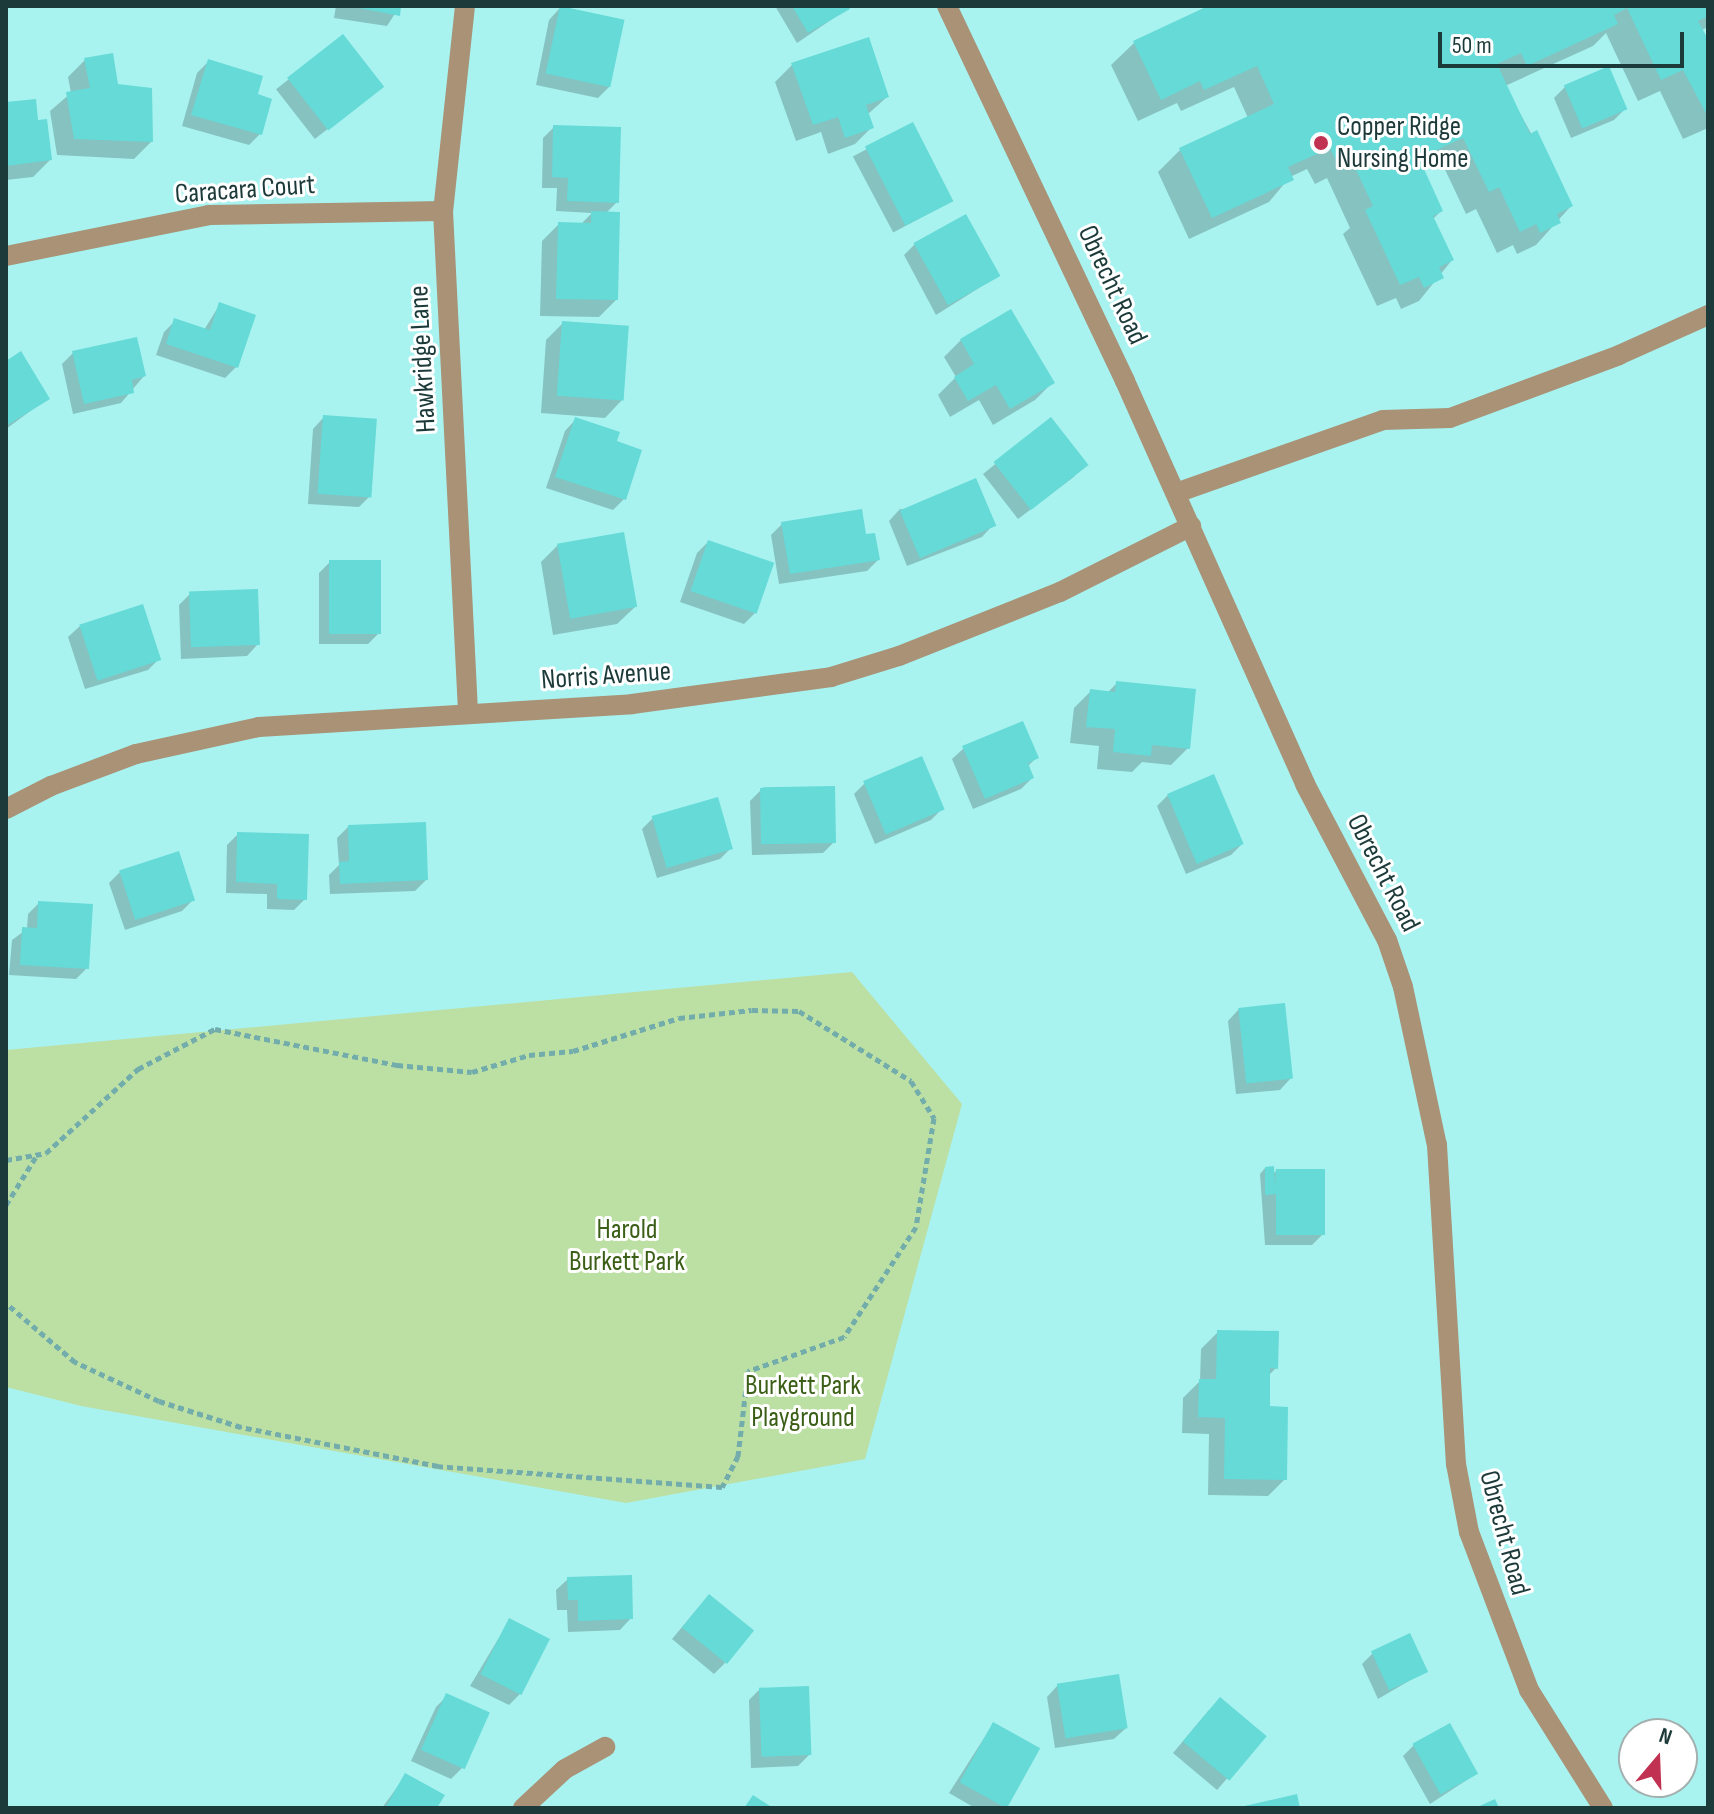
<!DOCTYPE html>
<style>
body{margin:0}
#map{position:relative;width:1714px;height:1814px;overflow:hidden;background:#a8f3f0;font-family:"Sofia Sans Condensed",sans-serif}
div>[style]{position:absolute}
.green>*{inset:0;background:#bcdfa4}
.shadow>*{inset:0;background:#0003;transform-origin:0 0}
.building>*{inset:0;background:#65dad7;transform-origin:0 0}
.path>*{height:5px;margin-top:-2.5px;transform-origin:0;background:repeating-linear-gradient(90deg,#73adab 0 6px,transparent 0 10px)}
.minor>*{height:20px;margin:-10px;padding:0 10px;transform-origin:10px;border-radius:10px;background:#a99276}
.dots>*{width:22px;height:22px;translate:-50% -50%;box-sizing:border-box;border:4px solid #fff;border-radius:50%}
span{translate:-50% -50%;white-space:nowrap;text-align:center;line-height:1.15;-webkit-text-stroke:6px #fff;paint-order:stroke}
.poi-label{font-size:28px;color:#1c3a39}
.left{translate:0 -50%;text-align:left}
.street-label{font-size:28px;color:#1c3a39}
.park-label{font-size:28px;color:#3b5f16}
.frame{position:absolute;inset:0;border:8px solid #1c3a39;pointer-events:none}
.north{position:absolute;left:1618px;top:1718px;width:80px;height:80px;box-sizing:border-box;background:#fff;border:2px solid #a4b0b0;border-radius:50%;rotate:19deg;font-size:22px;font-weight:700;line-height:32px;text-align:center;color:#1c3a39}
.north::after{content:'';display:block;margin:auto;width:28px;height:36px;background:#c13152;clip-path:polygon(50% 0,100% 100%,50% 72%,0 100%)}
.scale{position:absolute;left:1438px;top:32px;width:246px;height:36px;box-sizing:border-box;border:4px solid #1c3a39;border-top:0;padding-left:10px;font-size:24px;line-height:28px;white-space:nowrap;color:#1c3a39;-webkit-text-stroke:6px #fff;paint-order:stroke}
</style>
<div id="map">
<div class="green">
<div style="clip-path:polygon(852px 972px,962px 1104px,865px 1459px,626px 1503px,81px 1406px,6px 1387px,6px 1050px)"></div>
</div>
<div class="shadow">
<div style="clip-path:polygon(336px 6px,400px 6px,387px 26px,334px 18px)"></div>
<div style="clip-path:polygon(775px 6px,845px 6px,847px 9px,797px 43px)"></div>
<div style="clip-path:polygon(1213px 6px,1708px 6px,1708px 27px,1700px 31px,1708px 41px,1708px 128px,1683px 139px,1660px 91px,1638px 101px,1606px 33px,1593px 46px,1505px 86px,1571px 206px,1536px 245px,1517px 254px,1513px 245px,1497px 253px,1476px 209px,1466px 214px,1440px 159px,1421px 168px,1441px 211px,1433px 219px,1452px 260px,1419px 301px,1401px 309px,1396px 298px,1377px 306px,1343px 234px,1350px 228px,1327px 178px,1315px 184px,1307px 169px,1290px 177px,1269px 202px,1189px 239px,1158px 172px,1180px 150px,1248px 118px,1234px 87px,1181px 111px,1177px 103px,1138px 121px,1111px 65px,1134px 43px)"></div>
<div style="clip-path:polygon(560px 8px,609px 87px,598px 98px,536px 85px,549px 20px)"></div>
<div style="left:343px;top:37px;width:63px;height:85px;rotate:52deg"></div>
<div style="clip-path:polygon(85px 60px,117px 86px,151px 142px,134px 159px,57px 155px,50px 111px,71px 93px,68px 77px)"></div>
<div style="clip-path:polygon(208px 62px,255px 95px,260px 134px,249px 145px,182px 126px,197px 73px)"></div>
<div style="clip-path:polygon(792px 65px,887px 97px,867px 115px,872px 127px,855px 144px,828px 154px,821px 132px,796px 141px,775px 82px)"></div>
<div style="clip-path:polygon(1565px 87px,1625px 109px,1614px 120px,1571px 138px,1554px 98px)"></div>
<div style="clip-path:polygon(6px 104px,37px 122px,50px 160px,33px 177px,6px 180px)"></div>
<div style="left:912px;top:125px;width:86px;height:67px;rotate:62deg"></div>
<div style="clip-path:polygon(554px 127px,617px 202px,606px 213px,616px 300px,599px 317px,540px 316px,542px 241px,559px 224px,580px 225px,592px 213px,556px 211px,557px 188px,542px 188px,543px 138px)"></div>
<div style="clip-path:polygon(915px 244px,998px 276px,936px 315px,904px 255px)"></div>
<div style="clip-path:polygon(220px 304px,236px 367px,225px 378px,156px 355px,164px 332px,175px 321px,204px 330px)"></div>
<div style="clip-path:polygon(563px 323px,622px 400px,605px 418px,541px 413px,546px 340px)"></div>
<div style="clip-path:polygon(961px 340px,1052px 383px,1035px 400px,993px 425px,979px 400px,950px 417px,938px 395px,956px 377px,944px 357px)"></div>
<div style="clip-path:polygon(73px 353px,144px 376px,121px 403px,73px 414px,62px 364px)"></div>
<div style="clip-path:polygon(6px 363px,48px 398px,6px 429px)"></div>
<div style="clip-path:polygon(324px 417px,370px 496px,359px 507px,308px 504px,313px 429px)"></div>
<div style="clip-path:polygon(576px 419px,614px 442px,624px 499px,613px 510px,546px 488px,565px 431px)"></div>
<div style="clip-path:polygon(1051px 419px,1075px 476px,1018px 519px,983px 474px)"></div>
<div style="clip-path:polygon(900px 509px,993px 525px,982px 537px,907px 566px,889px 521px)"></div>
<div style="clip-path:polygon(782px 524px,864px 536px,878px 560px,867px 571px,779px 584px,771px 535px)"></div>
<div style="clip-path:polygon(708px 542px,755px 613px,744px 624px,680px 602px,697px 553px)"></div>
<div style="clip-path:polygon(558px 545px,635px 607px,617px 624px,553px 635px,541px 562px)"></div>
<div style="clip-path:polygon(330px 562px,379px 633px,368px 644px,319px 644px,319px 573px)"></div>
<div style="clip-path:polygon(190px 594px,258px 644px,247px 656px,181px 659px,179px 605px)"></div>
<div style="clip-path:polygon(80px 626px,159px 659px,148px 670px,85px 689px,68px 637px)"></div>
<div style="clip-path:polygon(1117px 683px,1188px 748px,1171px 765px,1142px 762px,1132px 772px,1097px 769px,1099px 746px,1070px 743px,1074px 708px,1091px 691px,1107px 693px)"></div>
<div style="clip-path:polygon(964px 748px,1036px 758px,1027px 767px,1032px 778px,1021px 789px,973px 809px,952px 759px)"></div>
<div style="clip-path:polygon(865px 783px,942px 809px,931px 820px,875px 844px,854px 794px)"></div>
<div style="clip-path:polygon(761px 790px,834px 842px,823px 853px,752px 855px,750px 801px)"></div>
<div style="clip-path:polygon(1168px 795px,1242px 844px,1231px 855px,1186px 874px,1157px 806px)"></div>
<div style="clip-path:polygon(653px 818px,731px 848px,720px 859px,657px 878px,642px 829px)"></div>
<div style="clip-path:polygon(348px 827px,426px 880px,415px 891px,330px 894px,329px 875px,339px 865px,337px 838px)"></div>
<div style="clip-path:polygon(238px 834px,305px 899px,294px 910px,267px 909px,267px 894px,226px 893px,227px 845px)"></div>
<div style="clip-path:polygon(120px 872px,193px 900px,182px 911px,125px 930px,109px 883px)"></div>
<div style="clip-path:polygon(39px 903px,87px 968px,76px 979px,9px 975px,12px 940px,27px 929px,28px 914px)"></div>
<div style="clip-path:polygon(1239px 1009px,1291px 1078px,1280px 1090px,1236px 1094px,1228px 1021px)"></div>
<div style="clip-path:polygon(1265px 1168px,1272px 1175px,1276px 1171px,1323px 1234px,1312px 1245px,1265px 1245px,1260px 1174px)"></div>
<div style="clip-path:polygon(1218px 1332px,1276px 1368px,1268px 1376px,1268px 1408px,1285px 1479px,1268px 1496px,1208px 1495px,1209px 1434px,1182px 1433px,1183px 1398px,1200px 1381px,1201px 1349px)"></div>
<div style="clip-path:polygon(568px 1579px,631px 1618px,620px 1630px,568px 1632px,567px 1610px,557px 1610px,556px 1590px)"></div>
<div style="clip-path:polygon(698px 1608px,725px 1663px,714px 1674px,672px 1639px)"></div>
<div style="clip-path:polygon(509px 1621px,520px 1694px,509px 1705px,470px 1686px)"></div>
<div style="clip-path:polygon(1373px 1653px,1426px 1671px,1378px 1699px,1362px 1664px)"></div>
<div style="clip-path:polygon(1058px 1685px,1126px 1728px,1114px 1739px,1055px 1748px,1047px 1697px)"></div>
<div style="clip-path:polygon(760px 1689px,809px 1755px,798px 1766px,751px 1768px,749px 1700px)"></div>
<div style="clip-path:polygon(447px 1696px,462px 1768px,451px 1779px,411px 1761px,436px 1707px)"></div>
<div style="clip-path:polygon(1209px 1710px,1264px 1736px,1217px 1790px,1173px 1753px)"></div>
<div style="clip-path:polygon(993px 1724px,1038px 1749px,1004px 1808px,975px 1808px,949px 1793px)"></div>
<div style="clip-path:polygon(1414px 1745px,1476px 1774px,1430px 1804px,1403px 1756px)"></div>
<div style="clip-path:polygon(406px 1775px,435px 1808px,382px 1808px)"></div>
</div>
<div class="building">
<div style="clip-path:polygon(349px 6px,401px 6px,400px 16px)"></div>
<div style="left:560px;top:6px;width:66px;height:69px;rotate:12deg"></div>
<div style="clip-path:polygon(792px 6px,848px 6px,850px 9px,808px 33px)"></div>
<div style="clip-path:polygon(1208px 6px,1708px 6px,1708px 16px,1698px 21px,1708px 39px,1708px 117px,1683px 70px,1661px 80px,1627px 8px,1614px 15px,1618px 24px,1527px 66px,1521px 53px,1497px 64px,1530px 134px,1537px 130px,1573px 206px,1557px 214px,1561px 223px,1540px 233px,1536px 224px,1520px 232px,1499px 187px,1489px 192px,1463px 138px,1419px 158px,1443px 211px,1433px 216px,1454px 260px,1439px 267px,1444px 278px,1424px 288px,1419px 277px,1400px 285px,1365px 210px,1373px 206px,1350px 157px,1337px 162px,1330px 148px,1288px 167px,1294px 180px,1212px 218px,1179px 148px,1274px 104px,1257px 66px,1204px 90px,1200px 81px,1161px 100px,1133px 41px)"></div>
<div style="left:343px;top:34px;width:67px;height:71px;rotate:52deg"></div>
<div style="clip-path:polygon(869px 37px,889px 97px,866px 105px,874px 128px,845px 138px,838px 117px,813px 125px,791px 63px)"></div>
<div style="clip-path:polygon(113px 53px,118px 84px,152px 88px,153px 142px,74px 139px,66px 92px,90px 88px,84px 58px)"></div>
<div style="clip-path:polygon(208px 59px,263px 76px,258px 94px,272px 99px,262px 135px,191px 115px)"></div>
<div style="left:1609px;top:66px;width:47px;height:49px;rotate:67deg"></div>
<div style="clip-path:polygon(36px 99px,38px 120px,47px 119px,52px 160px,6px 166px,6px 102px)"></div>
<div style="left:913px;top:122px;width:89px;height:54px;rotate:63deg"></div>
<div style="clip-path:polygon(553px 125px,621px 127px,619px 203px,567px 201px,568px 178px,552px 177px)"></div>
<div style="clip-path:polygon(591px 211px,620px 212px,618px 300px,556px 299px,558px 222px,591px 223px)"></div>
<div style="left:966px;top:214px;width:71px;height:60px;rotate:61deg"></div>
<div style="clip-path:polygon(219px 302px,256px 315px,238px 368px,166px 344px,174px 318px,210px 330px)"></div>
<div style="clip-path:polygon(1011px 309px,1055px 383px,1010px 409px,996px 385px,968px 401px,954px 377px,974px 364px,960px 339px)"></div>
<div style="left:562px;top:321px;width:67px;height:75px;rotate:4deg"></div>
<div style="clip-path:polygon(137px 337px,146px 376px,132px 380px,134px 393px,84px 404px,72px 351px)"></div>
<div style="clip-path:polygon(21px 351px,50px 399px,6px 426px,6px 361px)"></div>
<div style="left:323px;top:415px;width:54px;height:79px;rotate:4deg"></div>
<div style="clip-path:polygon(575px 417px,620px 432px,617px 441px,642px 450px,626px 500px,555px 477px)"></div>
<div style="left:1051px;top:417px;width:61px;height:73px;rotate:52deg"></div>
<div style="left:976px;top:478px;width:52px;height:83px;rotate:67deg"></div>
<div style="clip-path:polygon(862px 509px,866px 534px,875px 533px,880px 560px,790px 574px,781px 522px)"></div>
<div style="left:624px;top:532px;width:76px;height:68px;rotate:80deg"></div>
<div style="left:708px;top:540px;width:70px;height:54px;rotate:19deg"></div>
<div style="left:329px;top:560px;width:52px;height:74px"></div>
<div style="left:258px;top:589px;width:56px;height:69px;rotate:88deg"></div>
<div style="left:143px;top:604px;width:59px;height:67px;rotate:72deg"></div>
<div style="clip-path:polygon(1116px 681px,1196px 689px,1190px 749px,1152px 745px,1151px 756px,1113px 752px,1115px 729px,1086px 727px,1090px 689px,1115px 692px)"></div>
<div style="clip-path:polygon(1023px 721px,1039px 758px,1028px 763px,1034px 778px,985px 799px,962px 746px)"></div>
<div style="left:922px;top:756px;width:58px;height:64px;rotate:67deg"></div>
<div style="left:1214px;top:774px;width:76px;height:51px;rotate:67deg"></div>
<div style="left:835px;top:786px;width:57px;height:75px;rotate:89deg"></div>
<div style="left:718px;top:797px;width:54px;height:69px;rotate:74deg"></div>
<div style="clip-path:polygon(426px 822px,428px 880px,340px 884px,339px 862px,349px 861px,348px 825px)"></div>
<div style="clip-path:polygon(237px 832px,309px 834px,307px 900px,277px 899px,277px 884px,236px 882px)"></div>
<div style="left:179px;top:851px;width:52px;height:63px;rotate:72deg"></div>
<div style="clip-path:polygon(38px 901px,93px 904px,89px 969px,20px 965px,22px 927px,37px 928px)"></div>
<div style="left:1285px;top:1003px;width:76px;height:47px;rotate:84deg"></div>
<div style="clip-path:polygon(1274px 1166px,1275px 1186px,1276px 1169px,1325px 1169px,1325px 1235px,1276px 1235px,1276px 1194px,1265px 1195px,1265px 1167px)"></div>
<div style="clip-path:polygon(1217px 1330px,1279px 1331px,1278px 1369px,1270px 1368px,1270px 1406px,1288px 1407px,1287px 1480px,1224px 1479px,1225px 1418px,1198px 1417px,1199px 1379px,1216px 1379px)"></div>
<div style="clip-path:polygon(632px 1575px,633px 1619px,578px 1621px,578px 1600px,568px 1600px,567px 1577px)"></div>
<div style="left:709px;top:1594px;width:58px;height:43px;rotate:39deg"></div>
<div style="left:509px;top:1618px;width:46px;height:63px;rotate:27deg"></div>
<div style="left:1410px;top:1633px;width:43px;height:43px;rotate:65deg"></div>
<div style="left:1119px;top:1674px;width:55px;height:63px;rotate:81deg"></div>
<div style="left:809px;top:1686px;width:69px;height:50px;rotate:88deg"></div>
<div style="left:446px;top:1693px;width:48px;height:62px;rotate:24deg"></div>
<div style="left:1220px;top:1697px;width:61px;height:58px;rotate:40deg"></div>
<div style="left:993px;top:1722px;width:54px;height:69px;rotate:29deg"></div>
<div style="left:1450px;top:1723px;width:58px;height:43px;rotate:61deg"></div>
<div style="clip-path:polygon(405px 1773px,445px 1795px,437px 1808px,385px 1808px)"></div>
<div style="clip-path:polygon(1297px 1794px,1300px 1808px,1240px 1808px,1240px 1807px)"></div>
<div style="clip-path:polygon(753px 1795px,773px 1808px,744px 1808px)"></div>
<div style="clip-path:polygon(1495px 1799px,1499px 1808px,1475px 1808px)"></div>
</div>
<div class="path">
<div style="left:6px;top:1160px;width:41px;rotate:-9.9deg"></div>
<div style="left:46px;top:1153px;width:125px;rotate:-42.4deg"></div>
<div style="left:138px;top:1069px;width:87px;rotate:-27.5deg"></div>
<div style="left:215px;top:1029px;width:186px;rotate:11.2deg"></div>
<div style="left:397px;top:1065px;width:75px;rotate:5.3deg"></div>
<div style="left:472px;top:1072px;width:59px;rotate:-16.6deg"></div>
<div style="left:529px;top:1055px;width:44px;rotate:-5.2deg"></div>
<div style="left:573px;top:1051px;width:111px;rotate:-17.3deg"></div>
<div style="left:679px;top:1018px;width:73px;rotate:-6.3deg"></div>
<div style="left:752px;top:1010px;width:47px;rotate:1.2deg"></div>
<div style="left:799px;top:1011px;width:132px;rotate:32deg"></div>
<div style="left:911px;top:1081px;width:44px;rotate:58.1deg"></div>
<div style="left:934px;top:1118px;width:110px;rotate:99.4deg"></div>
<div style="left:916px;top:1227px;width:131px;rotate:123.2deg"></div>
<div style="left:844px;top:1337px;width:102px;rotate:160.5deg"></div>
<div style="left:748px;top:1371px;width:86px;rotate:96.7deg"></div>
<div style="left:738px;top:1456px;width:35px;rotate:117deg"></div>
<div style="left:722px;top:1487px;width:285px;rotate:-175.8deg"></div>
<div style="left:438px;top:1466px;width:201px;rotate:-168.8deg"></div>
<div style="left:241px;top:1427px;width:86px;rotate:-162.4deg"></div>
<div style="left:159px;top:1401px;width:93px;rotate:-155.1deg"></div>
<div style="left:75px;top:1362px;width:91px;rotate:-139.5deg"></div>
<div style="left:6px;top:1205px;width:59px;rotate:-58.2deg"></div>
</div>
<div class="minor">
<div style="left:465px;top:6px;width:206px;rotate:96.1deg"></div>
<div style="left:443px;top:211px;width:501px;rotate:87.14deg"></div>
<div style="left:947px;top:6px;width:415px;rotate:64.6deg"></div>
<div style="left:1125px;top:381px;width:441px;rotate:65.9deg"></div>
<div style="left:1305px;top:784px;width:176px;rotate:62.3deg"></div>
<div style="left:1387px;top:940px;width:50px;rotate:71.2deg"></div>
<div style="left:1403px;top:987px;width:162px;rotate:77.9deg"></div>
<div style="left:1437px;top:1145px;width:320px;rotate:86.6deg"></div>
<div style="left:1456px;top:1464px;width:69px;rotate:79.2deg"></div>
<div style="left:1469px;top:1532px;width:169px;rotate:69.2deg"></div>
<div style="left:1529px;top:1690px;width:139px;rotate:57.9deg"></div>
<div style="left:6px;top:256px;width:207px;rotate:-11.4deg"></div>
<div style="left:209px;top:215px;width:234px;rotate:-1deg"></div>
<div style="left:1176px;top:493px;width:219px;rotate:-19.4deg"></div>
<div style="left:1383px;top:420px;width:67px;rotate:-1.7deg"></div>
<div style="left:1450px;top:418px;width:180px;rotate:-20.4deg"></div>
<div style="left:1619px;top:355px;width:98px;rotate:-24.2deg"></div>
<div style="left:6px;top:809px;width:51px;rotate:-27.1deg"></div>
<div style="left:51px;top:786px;width:91px;rotate:-20.6deg"></div>
<div style="left:136px;top:754px;width:126px;rotate:-12.4deg"></div>
<div style="left:259px;top:727px;width:374px;rotate:-3.5deg"></div>
<div style="left:632px;top:704px;width:201px;rotate:-7.7deg"></div>
<div style="left:831px;top:677px;width:71px;rotate:-17.2deg"></div>
<div style="left:899px;top:656px;width:173px;rotate:-21.7deg"></div>
<div style="left:1060px;top:592px;width:147px;rotate:-26.7deg"></div>
<div style="left:523px;top:1808px;width:57px;rotate:-42.9deg"></div>
<div style="left:565px;top:1769px;width:46px;rotate:-28.8deg"></div>
</div>
<div class="dots">
<div style="left:1321px;top:143px;background:#c13152"></div>
</div>
<div class="poi-label">
<span class="left" style="left:1337px;top:143px">Copper Ridge<br>Nursing Home</span>
</div>
<div class="street-label">
<span style="left:245px;top:190px;rotate:-4deg">Caracara Court</span>
<span style="left:1112px;top:285px;rotate:65deg">Obrecht Road</span>
<span style="left:423px;top:359px;rotate:-93deg">Hawkridge Lane</span>
<span style="left:606px;top:676px;rotate:-4deg">Norris Avenue</span>
<span style="left:1383px;top:873px;rotate:63deg">Obrecht Road</span>
<span style="left:1504px;top:1533px;rotate:75deg">Obrecht Road</span>
</div>
<div class="park-label">
<span style="left:627px;top:1246px">Harold<br>Burkett Park</span>
<span style="left:803px;top:1402px">Burkett Park<br>Playground</span>
</div>
<div class="frame"></div>
<div class="north">N</div>
<div class="scale">50 m</div>
</div>
